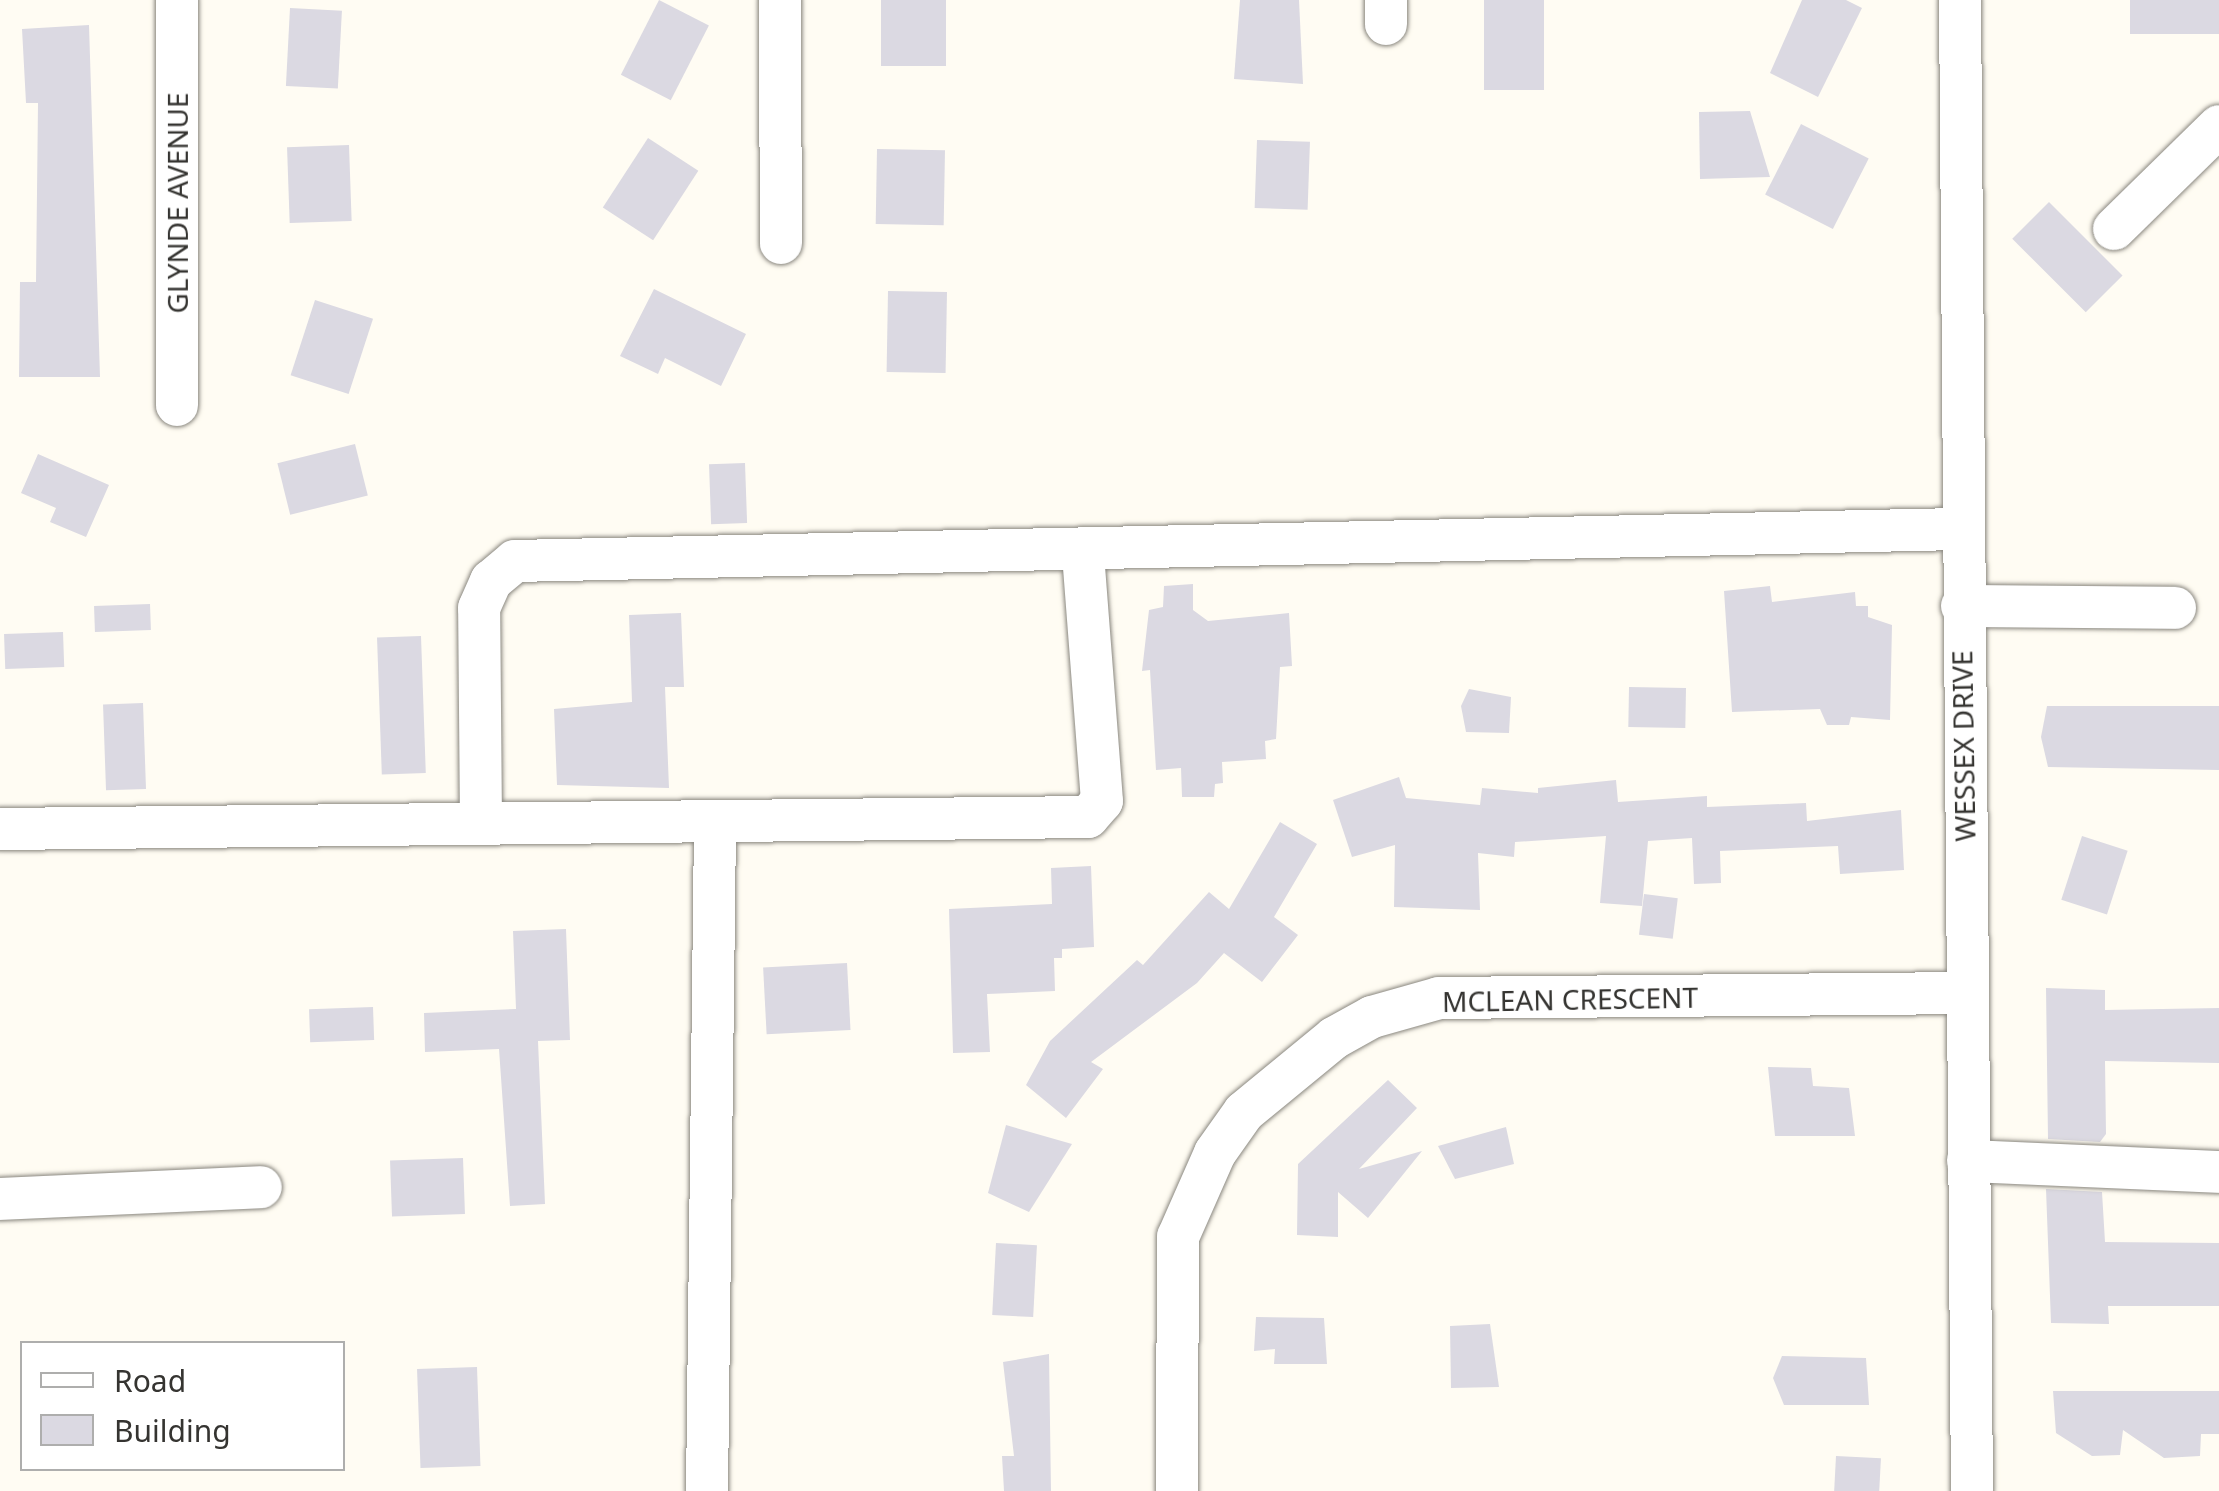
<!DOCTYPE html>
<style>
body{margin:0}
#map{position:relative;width:2219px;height:1491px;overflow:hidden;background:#fffcf3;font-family:"Noto Sans",sans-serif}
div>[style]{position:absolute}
.building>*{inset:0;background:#dbd9e2;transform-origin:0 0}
.roads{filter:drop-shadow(0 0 2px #8a877f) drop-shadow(0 0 2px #8a877f)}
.minor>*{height:42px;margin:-21px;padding:0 21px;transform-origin:21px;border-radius:21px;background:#fff}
span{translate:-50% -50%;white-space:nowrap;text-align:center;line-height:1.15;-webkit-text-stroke:10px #fff;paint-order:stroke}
.street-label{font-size:28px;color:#353431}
.legend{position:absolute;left:20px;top:1341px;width:325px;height:130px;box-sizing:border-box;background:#fff;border:2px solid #aeaead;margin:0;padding:12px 18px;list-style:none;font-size:30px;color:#353431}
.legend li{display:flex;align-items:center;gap:20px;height:50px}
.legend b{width:50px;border:2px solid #aeaead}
</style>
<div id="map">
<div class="building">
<div style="left:659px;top:0;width:56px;height:84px;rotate:27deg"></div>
<div style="left:881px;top:0;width:65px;height:66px"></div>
<div style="clip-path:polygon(1240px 0,1299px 0,1303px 84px,1234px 79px)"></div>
<div style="left:1484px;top:0;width:60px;height:90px"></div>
<div style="clip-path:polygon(1802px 0,1846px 0,1862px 8px,1818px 97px,1770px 73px)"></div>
<div style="left:2130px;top:0;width:89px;height:34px"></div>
<div style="left:290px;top:8px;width:52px;height:78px;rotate:3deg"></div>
<div style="clip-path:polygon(89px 25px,100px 377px,19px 377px,20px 282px,36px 282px,38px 103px,26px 103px,22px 29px)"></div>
<div style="clip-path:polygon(1750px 111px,1770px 177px,1700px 179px,1699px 112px)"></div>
<div style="left:1801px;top:124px;width:76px;height:79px;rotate:27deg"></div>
<div style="left:648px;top:138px;width:60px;height:83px;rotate:33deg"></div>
<div style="left:1257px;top:140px;width:53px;height:68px;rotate:2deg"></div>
<div style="left:349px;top:145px;width:76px;height:62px;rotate:88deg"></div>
<div style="left:877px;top:149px;width:68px;height:75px;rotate:1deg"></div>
<div style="left:2049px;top:202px;width:104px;height:52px;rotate:45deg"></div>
<div style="clip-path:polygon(654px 289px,746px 334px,721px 386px,665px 358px,658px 374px,620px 356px)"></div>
<div style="left:888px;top:291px;width:59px;height:81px;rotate:1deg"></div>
<div style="left:315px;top:300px;width:61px;height:79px;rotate:18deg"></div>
<div style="left:355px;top:444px;width:53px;height:80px;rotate:76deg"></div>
<div style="clip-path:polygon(38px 454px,109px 485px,86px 537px,50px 522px,56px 508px,21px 493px)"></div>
<div style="left:745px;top:463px;width:60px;height:36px;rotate:88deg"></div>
<div style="clip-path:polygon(1193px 584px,1193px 610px,1208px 621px,1289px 613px,1292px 666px,1280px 667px,1276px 739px,1265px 741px,1266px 759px,1222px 762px,1223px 783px,1215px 784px,1214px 797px,1182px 797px,1181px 768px,1156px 770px,1150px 670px,1142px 671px,1149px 610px,1163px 607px,1164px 586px)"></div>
<div style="clip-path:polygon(1770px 586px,1772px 602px,1855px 592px,1856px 606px,1868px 606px,1868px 617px,1892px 625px,1890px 720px,1851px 717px,1849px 725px,1827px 725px,1820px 709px,1732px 712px,1724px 591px)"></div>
<div style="left:150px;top:604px;width:26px;height:56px;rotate:88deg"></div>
<div style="clip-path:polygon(681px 613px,684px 687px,665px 687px,669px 788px,557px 785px,554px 709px,632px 702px,629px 615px)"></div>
<div style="left:63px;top:632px;width:35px;height:59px;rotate:88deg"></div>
<div style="left:421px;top:636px;width:137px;height:44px;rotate:88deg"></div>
<div style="left:1686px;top:688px;width:40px;height:57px;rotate:91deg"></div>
<div style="clip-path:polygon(1469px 689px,1511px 697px,1509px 733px,1466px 732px,1461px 706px)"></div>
<div style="left:143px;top:703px;width:86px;height:40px;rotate:88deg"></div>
<div style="clip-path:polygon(2047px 706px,2219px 706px,2219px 770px,2048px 767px,2041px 737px)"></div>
<div style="clip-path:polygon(1399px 777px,1406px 798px,1480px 805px,1482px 788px,1538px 793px,1538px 788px,1616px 780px,1618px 802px,1707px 796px,1707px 807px,1806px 803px,1807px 821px,1901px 810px,1904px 870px,1840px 874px,1838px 846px,1720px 851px,1721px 883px,1694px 884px,1692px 838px,1648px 841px,1642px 906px,1600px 903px,1606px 836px,1515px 842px,1514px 857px,1478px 853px,1480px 910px,1394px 907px,1395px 845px,1352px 857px,1333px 800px)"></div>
<div style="clip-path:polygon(1280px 822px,1317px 844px,1274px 917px,1298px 935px,1262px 982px,1224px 953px,1197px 983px,1091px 1062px,1103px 1069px,1066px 1118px,1026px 1085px,1050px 1041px,1137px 960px,1143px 965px,1209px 892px,1229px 909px)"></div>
<div style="left:2082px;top:836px;width:48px;height:67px;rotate:18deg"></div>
<div style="clip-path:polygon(1091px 866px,1094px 947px,1062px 949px,1062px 958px,1054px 958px,1055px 991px,987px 994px,990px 1052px,953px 1053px,949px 909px,1052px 904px,1051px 868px)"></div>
<div style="left:1644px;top:894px;width:34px;height:41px;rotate:7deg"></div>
<div style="clip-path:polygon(566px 929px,570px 1040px,538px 1041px,545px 1204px,510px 1206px,499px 1049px,425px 1052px,424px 1013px,516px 1009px,513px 931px)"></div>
<div style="left:847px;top:963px;width:67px;height:84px;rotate:87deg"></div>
<div style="clip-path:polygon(2046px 988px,2105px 990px,2105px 1010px,2219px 1008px,2219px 1063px,2105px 1061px,2106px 1134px,2100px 1142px,2048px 1139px)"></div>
<div style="left:373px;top:1007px;width:33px;height:64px;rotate:88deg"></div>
<div style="clip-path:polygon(1768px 1067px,1811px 1068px,1813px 1086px,1849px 1088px,1855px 1136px,1775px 1136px)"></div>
<div style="clip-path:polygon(1388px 1080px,1417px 1108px,1359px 1169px,1422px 1151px,1368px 1218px,1338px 1192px,1338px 1237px,1297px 1235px,1298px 1164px)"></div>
<div style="clip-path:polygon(1006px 1125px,1072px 1144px,1029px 1212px,988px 1193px)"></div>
<div style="clip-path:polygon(1506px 1127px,1514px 1164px,1455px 1179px,1438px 1146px)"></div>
<div style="left:463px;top:1158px;width:56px;height:73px;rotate:88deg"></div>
<div style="clip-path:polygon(2046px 1189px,2102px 1192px,2105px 1242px,2219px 1243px,2219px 1306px,2108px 1306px,2109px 1324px,2051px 1323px)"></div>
<div style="left:996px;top:1243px;width:41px;height:72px;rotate:3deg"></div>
<div style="clip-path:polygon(1256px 1317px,1324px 1318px,1327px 1364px,1274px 1364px,1275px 1349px,1254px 1351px)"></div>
<div style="clip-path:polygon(1490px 1324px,1499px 1387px,1451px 1388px,1450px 1326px)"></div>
<div style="clip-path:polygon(1049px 1354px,1051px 1491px,1004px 1491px,1002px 1456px,1014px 1456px,1003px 1362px)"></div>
<div style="clip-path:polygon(1782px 1356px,1866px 1358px,1869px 1405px,1784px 1405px,1773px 1378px)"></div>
<div style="left:477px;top:1367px;width:99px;height:60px;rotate:88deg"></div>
<div style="clip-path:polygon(2053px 1391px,2219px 1391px,2219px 1434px,2201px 1434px,2200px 1456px,2164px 1458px,2123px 1430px,2120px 1455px,2092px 1456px,2056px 1433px)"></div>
<div style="left:1836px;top:1456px;width:45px;height:35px;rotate:3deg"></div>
</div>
<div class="roads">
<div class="minor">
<div style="left:177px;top:0;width:405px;rotate:90deg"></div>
<div style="left:780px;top:0;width:243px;rotate:89.8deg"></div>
<div style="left:1386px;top:0;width:24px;rotate:90deg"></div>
<div style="left:1960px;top:0;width:1491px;rotate:89.54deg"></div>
<div style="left:2114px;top:229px;width:147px;rotate:-44.4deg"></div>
<div style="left:1962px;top:606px;width:213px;rotate:0.5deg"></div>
<div style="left:481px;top:823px;width:215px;rotate:-90.5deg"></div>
<div style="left:479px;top:608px;width:30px;rotate:-66deg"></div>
<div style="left:491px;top:581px;width:31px;rotate:-40deg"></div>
<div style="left:515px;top:561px;width:1446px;rotate:-1.27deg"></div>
<div style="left:0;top:829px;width:1088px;rotate:-0.63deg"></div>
<div style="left:1088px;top:817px;width:21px;rotate:-49deg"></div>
<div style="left:1102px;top:801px;width:249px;rotate:-94.4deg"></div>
<div style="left:1968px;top:1161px;width:251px;rotate:2.5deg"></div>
<div style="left:0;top:1199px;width:261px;rotate:-2.6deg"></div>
<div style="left:707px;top:1491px;width:669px;rotate:-89.31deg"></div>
<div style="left:1177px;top:1491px;width:254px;rotate:-89.8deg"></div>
<div style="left:1178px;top:1237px;width:92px;rotate:-66.2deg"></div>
<div style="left:1215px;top:1153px;width:50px;rotate:-54.7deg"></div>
<div style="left:1244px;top:1112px;width:117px;rotate:-39.4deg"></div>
<div style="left:1334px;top:1038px;width:43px;rotate:-28.9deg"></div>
<div style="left:1372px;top:1017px;width:70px;rotate:-15.8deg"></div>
<div style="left:1439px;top:998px;width:527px;rotate:-0.54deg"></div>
</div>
</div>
<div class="street-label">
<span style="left:177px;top:203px;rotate:-90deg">GLYNDE AVENUE</span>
<span style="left:1963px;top:746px;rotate:-91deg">WESSEX DRIVE</span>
<span style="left:1570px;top:999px;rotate:-1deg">MCLEAN CRESCENT</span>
</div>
<ul class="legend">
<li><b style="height:12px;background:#fff"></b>Road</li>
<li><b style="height:28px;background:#dbd9e2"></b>Building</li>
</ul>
</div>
